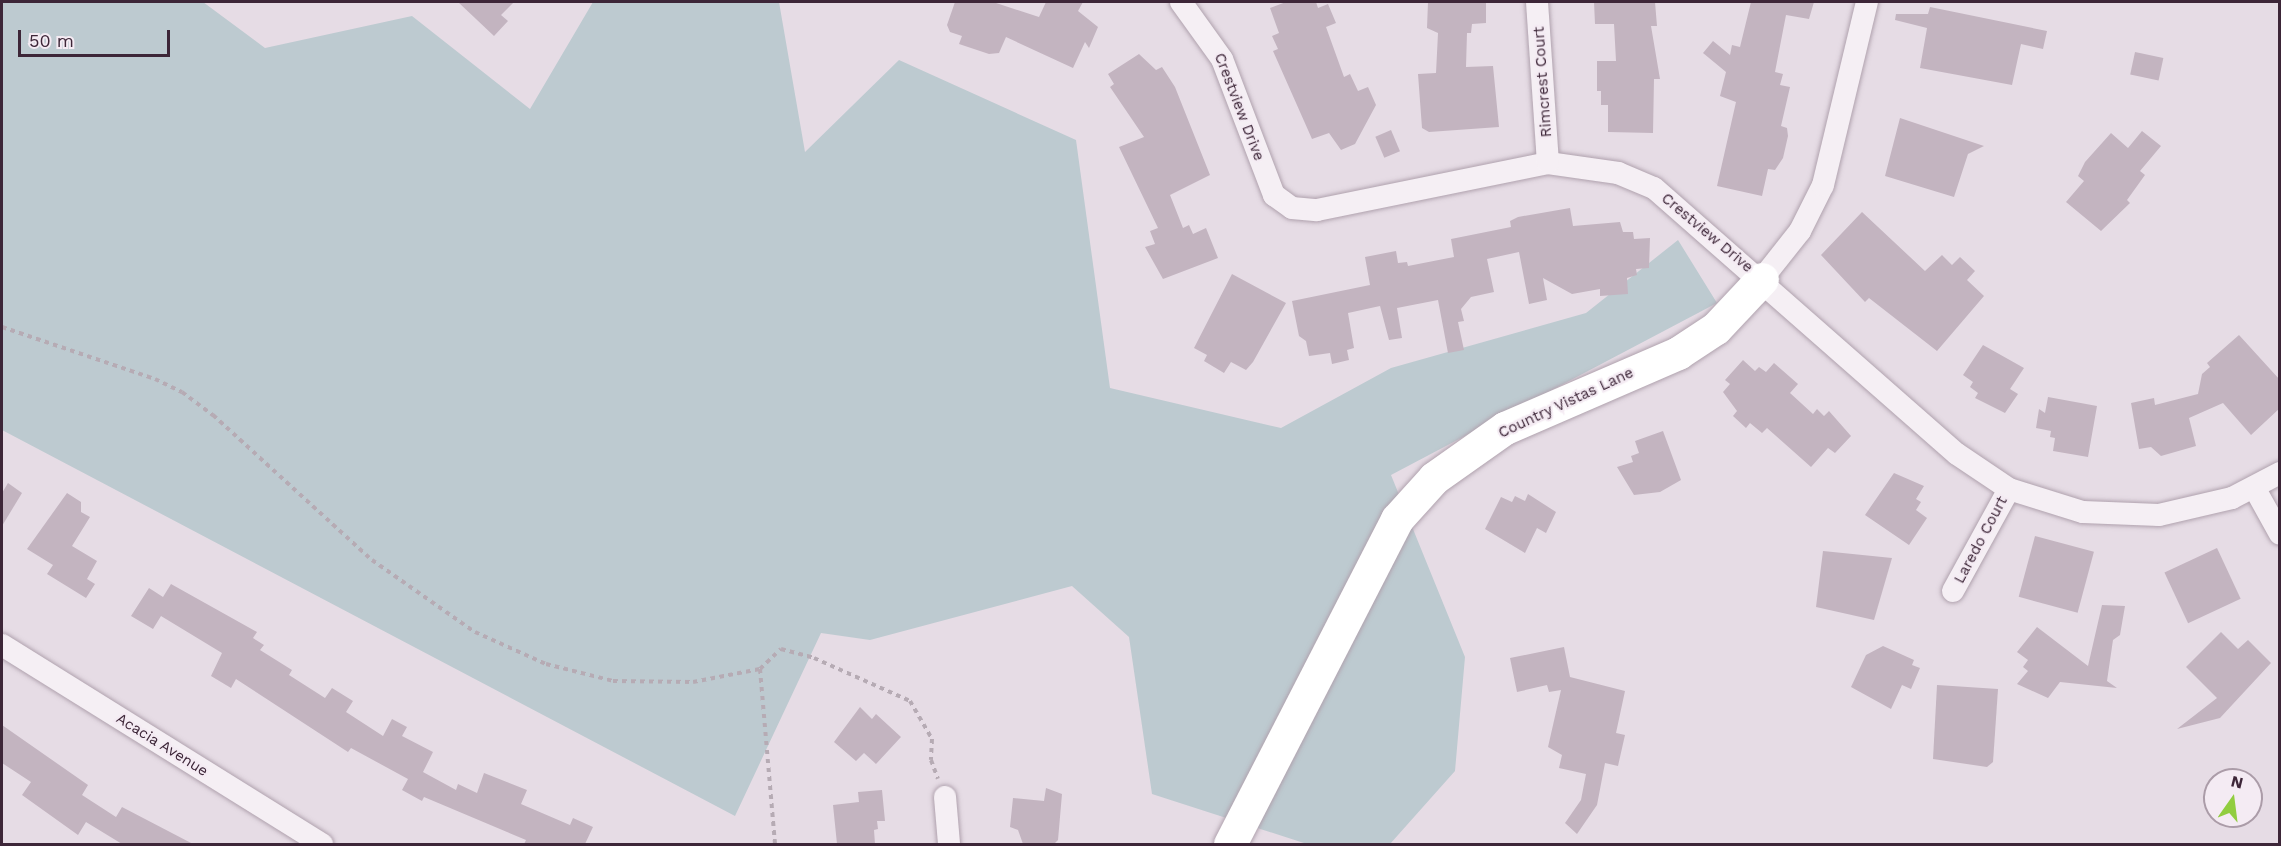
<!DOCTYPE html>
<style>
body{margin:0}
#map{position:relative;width:2281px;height:846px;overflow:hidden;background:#e6dce5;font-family:"Work Sans",sans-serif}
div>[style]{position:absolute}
.green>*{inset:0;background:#bdcad0}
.building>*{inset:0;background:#c3b4c0;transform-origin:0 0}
.path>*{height:4px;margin-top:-2px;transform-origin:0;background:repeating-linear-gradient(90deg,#b6abb4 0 4.5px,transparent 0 9px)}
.roads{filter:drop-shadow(0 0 2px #b0a2ae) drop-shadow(0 0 2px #b0a2ae)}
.street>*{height:22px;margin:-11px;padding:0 11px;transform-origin:11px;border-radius:11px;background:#f5eff4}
.secondary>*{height:33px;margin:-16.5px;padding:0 16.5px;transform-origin:16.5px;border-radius:16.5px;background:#fff}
span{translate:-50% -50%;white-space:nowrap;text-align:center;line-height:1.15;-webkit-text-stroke:4.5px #f4ebf3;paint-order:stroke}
.street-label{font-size:15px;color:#3d2638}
.frame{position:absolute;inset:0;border:3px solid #3d2638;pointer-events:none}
.north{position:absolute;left:2203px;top:768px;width:60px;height:60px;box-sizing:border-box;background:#f4ebf3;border:2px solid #ab9ca8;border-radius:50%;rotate:14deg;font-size:16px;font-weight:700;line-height:24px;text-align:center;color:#3d2638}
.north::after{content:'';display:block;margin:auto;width:21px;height:27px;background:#91cd3f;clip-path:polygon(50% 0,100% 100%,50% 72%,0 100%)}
.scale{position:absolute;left:18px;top:30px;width:152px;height:27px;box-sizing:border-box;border:3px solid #3d2638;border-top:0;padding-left:8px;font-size:18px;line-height:21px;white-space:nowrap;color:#3d2638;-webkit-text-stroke:4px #f4ebf3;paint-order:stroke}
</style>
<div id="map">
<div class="green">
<div style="clip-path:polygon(2px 2px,203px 2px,265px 48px,412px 16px,530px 109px,593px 2px,779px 2px,805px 152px,899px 60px,1076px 140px,1110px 388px,1281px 428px,1391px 368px,1586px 313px,1678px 240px,1717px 303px,1391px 475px,1465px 657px,1455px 771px,1390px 844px,1307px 844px,1152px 794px,1129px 637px,1072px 586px,870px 640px,821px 633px,735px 816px,2px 430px)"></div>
</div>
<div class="building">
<div style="clip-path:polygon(458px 2px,514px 2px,501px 15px,508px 21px,494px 36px)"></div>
<div style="clip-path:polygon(955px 2px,993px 2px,1039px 17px,1046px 2px,1083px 2px,1078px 11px,1098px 27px,1089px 48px,1085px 42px,1073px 68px,1006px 37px,999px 53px,989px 54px,959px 44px,962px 36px,950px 32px,947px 25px)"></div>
<div style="clip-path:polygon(1286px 2px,1316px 2px,1318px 8px,1328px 4px,1336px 23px,1326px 27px,1344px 77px,1350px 74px,1358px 91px,1368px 87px,1376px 105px,1355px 144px,1341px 150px,1329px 133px,1312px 139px,1273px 51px,1278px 49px,1272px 36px,1279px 33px,1270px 8px)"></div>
<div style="clip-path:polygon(1428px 2px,1486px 2px,1486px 23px,1472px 24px,1471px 33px,1467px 33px,1466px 67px,1493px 66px,1499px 127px,1429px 132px,1422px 128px,1418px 74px,1436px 73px,1438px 33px,1427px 28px)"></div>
<div style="clip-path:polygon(1594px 2px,1655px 2px,1657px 26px,1651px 26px,1660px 79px,1654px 79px,1653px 133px,1608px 132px,1608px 105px,1601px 105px,1601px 91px,1597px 91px,1597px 61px,1616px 61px,1614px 24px,1595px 24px)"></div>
<div style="clip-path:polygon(1751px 2px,1814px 2px,1809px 19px,1786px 15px,1775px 72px,1783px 74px,1780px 85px,1790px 87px,1781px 126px,1787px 128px,1788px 136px,1783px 158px,1775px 170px,1768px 169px,1762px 196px,1717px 186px,1736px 102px,1720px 96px,1726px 72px,1703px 53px,1713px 41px,1730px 55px,1732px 45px,1740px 47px)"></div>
<div style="clip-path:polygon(1930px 7px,2047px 31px,2043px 49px,2021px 44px,2012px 85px,1920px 68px,1927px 28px,1895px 20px,1896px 14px,1928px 14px)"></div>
<div style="left:2135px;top:52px;width:29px;height:23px;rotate:12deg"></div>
<div style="clip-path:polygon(1139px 54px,1156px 70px,1162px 67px,1175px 87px,1210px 175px,1170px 195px,1183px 228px,1189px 225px,1193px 234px,1206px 228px,1218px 258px,1163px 279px,1145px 247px,1155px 244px,1150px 231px,1158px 228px,1119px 147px,1144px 137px,1110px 87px,1114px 84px,1108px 74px)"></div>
<div style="clip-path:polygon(1900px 118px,1984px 146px,1968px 154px,1954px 197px,1885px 176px)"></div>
<div style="left:1391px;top:130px;width:23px;height:17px;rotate:67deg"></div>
<div style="clip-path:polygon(2142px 131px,2161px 146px,2140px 171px,2145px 175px,2127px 200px,2130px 203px,2101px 231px,2066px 202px,2084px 181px,2078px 176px,2085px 162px,2111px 133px,2128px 148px)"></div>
<div style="clip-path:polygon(1570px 208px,1573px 226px,1620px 222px,1623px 232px,1633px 232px,1634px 239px,1650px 238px,1649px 268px,1636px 269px,1637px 275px,1627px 278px,1628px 294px,1600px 296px,1600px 289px,1572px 294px,1543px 278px,1547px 300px,1529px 304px,1519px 252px,1487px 259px,1494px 292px,1471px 297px,1461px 309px,1464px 321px,1458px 322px,1464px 350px,1448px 353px,1438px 300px,1397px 308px,1402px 338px,1389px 340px,1380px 306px,1348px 313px,1354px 348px,1347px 350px,1349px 360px,1332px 364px,1330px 353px,1309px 356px,1306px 341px,1299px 336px,1292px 301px,1370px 285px,1365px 257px,1396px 251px,1398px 263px,1407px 262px,1408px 266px,1454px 257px,1451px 239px,1511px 227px,1510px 221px,1518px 217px)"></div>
<div style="clip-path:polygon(1862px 212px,1925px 271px,1942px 255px,1952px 265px,1960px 257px,1975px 271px,1967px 280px,1984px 296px,1937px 351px,1869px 298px,1865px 302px,1821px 255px)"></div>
<div style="clip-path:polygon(1232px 274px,1286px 303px,1253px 362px,1246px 370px,1231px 362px,1224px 373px,1204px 361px,1207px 355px,1194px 348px)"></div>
<div style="clip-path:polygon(2239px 335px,2280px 380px,2280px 408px,2251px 435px,2223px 403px,2189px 418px,2196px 446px,2161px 456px,2151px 447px,2139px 449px,2131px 403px,2154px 398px,2155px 405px,2198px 394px,2202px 374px,2210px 367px,2207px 363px)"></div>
<div style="clip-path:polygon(1983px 345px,2024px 368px,2010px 389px,2018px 394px,2005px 413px,1975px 398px,1978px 393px,1970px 387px,1973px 382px,1963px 375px)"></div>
<div style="clip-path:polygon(1743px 360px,1755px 371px,1759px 367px,1766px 372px,1774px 363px,1798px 384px,1790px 393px,1813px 414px,1817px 409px,1824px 416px,1829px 411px,1851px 436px,1835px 453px,1828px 448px,1811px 467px,1767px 428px,1762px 433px,1750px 423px,1746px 428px,1733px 416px,1737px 411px,1723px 392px,1730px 384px,1725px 380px)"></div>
<div style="clip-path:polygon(2048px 397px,2097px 406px,2088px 457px,2053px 451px,2055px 438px,2050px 437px,2051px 431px,2036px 428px,2039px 409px,2045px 413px)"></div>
<div style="clip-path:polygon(1663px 431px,1681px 480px,1660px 492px,1634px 495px,1617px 467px,1633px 462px,1631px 456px,1639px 453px,1635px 441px)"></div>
<div style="clip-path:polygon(1894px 473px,1924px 486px,1916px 499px,1921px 502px,1916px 510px,1927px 518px,1909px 545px,1865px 515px)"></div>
<div style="clip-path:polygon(8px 483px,22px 493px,2px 526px,2px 493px)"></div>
<div style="clip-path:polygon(67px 493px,81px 502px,81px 512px,90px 517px,72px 546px,97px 561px,87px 579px,95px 584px,86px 598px,47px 574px,53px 565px,27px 549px)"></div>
<div style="clip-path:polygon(1528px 494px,1556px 512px,1546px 533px,1537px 528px,1525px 553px,1485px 529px,1501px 497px,1512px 502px,1515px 496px,1525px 501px)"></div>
<div style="left:2035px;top:536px;width:61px;height:63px;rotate:15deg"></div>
<div style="left:2217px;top:548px;width:56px;height:58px;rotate:65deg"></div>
<div style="clip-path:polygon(1823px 551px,1892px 558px,1874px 620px,1816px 607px)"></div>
<div style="clip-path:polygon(171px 584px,257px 632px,253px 638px,264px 645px,260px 650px,292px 670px,289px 675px,325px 698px,332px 688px,353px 701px,346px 712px,383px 736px,392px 719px,407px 727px,402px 736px,433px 752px,423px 772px,456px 790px,458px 784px,477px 793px,484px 773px,527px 790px,521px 804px,570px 825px,573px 818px,593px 827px,585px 844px,524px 844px,526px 840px,424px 797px,422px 801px,402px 790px,408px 779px,351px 748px,348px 752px,236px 679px,231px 688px,211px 676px,222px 653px,161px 616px,153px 629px,131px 616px,149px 588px,163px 597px)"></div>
<div style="clip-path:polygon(2102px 605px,2125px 606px,2120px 635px,2113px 640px,2107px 681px,2117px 688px,2060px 682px,2048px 698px,2017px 684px,2028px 671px,2023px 667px,2028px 660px,2017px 652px,2037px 627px,2088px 666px)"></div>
<div style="clip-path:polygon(2221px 632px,2238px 649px,2248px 640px,2271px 663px,2220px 718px,2177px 729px,2217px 698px,2186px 667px)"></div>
<div style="clip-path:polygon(1883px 646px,1914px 660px,1912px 665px,1920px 668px,1911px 689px,1902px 685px,1891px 709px,1851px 687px,1866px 655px)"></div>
<div style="clip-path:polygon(1564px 647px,1570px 677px,1625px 691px,1616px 733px,1625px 735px,1618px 766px,1605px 763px,1597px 805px,1577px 834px,1565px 823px,1581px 800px,1586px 774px,1559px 768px,1562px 755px,1548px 747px,1561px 690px,1549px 692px,1547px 685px,1517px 692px,1510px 658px)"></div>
<div style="clip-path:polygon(1937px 685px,1998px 689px,1993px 762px,1987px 767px,1933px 759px)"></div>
<div style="clip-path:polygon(860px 707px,872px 719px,876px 714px,901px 737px,876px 764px,864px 753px,856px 761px,834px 742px)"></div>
<div style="clip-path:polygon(2px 725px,88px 785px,82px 795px,116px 817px,122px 807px,193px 844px,122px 844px,86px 822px,78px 835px,22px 795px,31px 782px,2px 763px)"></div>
<div style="clip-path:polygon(1046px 788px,1062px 794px,1058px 840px,1054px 844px,1023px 844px,1018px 830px,1010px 827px,1013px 798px,1044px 801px)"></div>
<div style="clip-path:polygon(882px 790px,885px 821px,877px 821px,878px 829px,874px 830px,875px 844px,837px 844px,833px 805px,859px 802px,858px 792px)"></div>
</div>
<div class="path">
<div style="left:2px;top:327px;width:162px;rotate:18.8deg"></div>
<div style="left:155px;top:379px;width:30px;rotate:26deg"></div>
<div style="left:182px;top:392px;width:39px;rotate:37deg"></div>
<div style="left:213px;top:415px;width:215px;rotate:42.4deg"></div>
<div style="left:372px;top:560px;width:126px;rotate:35deg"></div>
<div style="left:475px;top:632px;width:78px;rotate:24.3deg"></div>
<div style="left:546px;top:664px;width:69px;rotate:14.2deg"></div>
<div style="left:613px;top:681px;width:80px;rotate:0.7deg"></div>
<div style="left:693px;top:682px;width:68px;rotate:-11deg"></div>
<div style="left:760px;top:669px;width:29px;rotate:-44deg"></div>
<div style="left:781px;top:649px;width:34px;rotate:15deg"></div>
<div style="left:814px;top:658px;width:105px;rotate:24.1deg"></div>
<div style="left:910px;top:701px;width:44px;rotate:59.9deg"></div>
<div style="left:932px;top:739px;width:21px;rotate:93deg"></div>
<div style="left:931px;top:760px;width:20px;rotate:70deg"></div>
<div style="left:760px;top:669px;width:176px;rotate:85.1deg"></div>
</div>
<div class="roads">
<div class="street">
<div style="left:1181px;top:2px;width:70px;rotate:54.3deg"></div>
<div style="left:1222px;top:59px;width:146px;rotate:69.1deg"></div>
<div style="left:1274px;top:195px;width:22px;rotate:36deg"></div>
<div style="left:1292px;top:208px;width:25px;rotate:5deg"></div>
<div style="left:1317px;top:210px;width:236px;rotate:-11.5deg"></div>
<div style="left:1548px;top:163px;width:71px;rotate:8.1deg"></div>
<div style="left:1618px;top:173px;width:39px;rotate:23deg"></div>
<div style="left:1654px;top:188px;width:403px;rotate:41.3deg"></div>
<div style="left:1957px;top:454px;width:63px;rotate:33.9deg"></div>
<div style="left:2009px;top:489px;width:77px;rotate:17.3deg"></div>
<div style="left:2083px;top:512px;width:76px;rotate:2.3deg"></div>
<div style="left:2159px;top:515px;width:75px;rotate:-13.1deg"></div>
<div style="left:2232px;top:498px;width:54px;rotate:-27.5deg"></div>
<div style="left:1537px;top:2px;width:161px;rotate:86.1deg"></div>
<div style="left:1762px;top:279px;width:61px;rotate:-51.6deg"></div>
<div style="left:1800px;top:231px;width:51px;rotate:-63.4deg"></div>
<div style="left:1823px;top:185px;width:188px;rotate:-76.5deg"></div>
<div style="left:2255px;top:489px;width:51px;rotate:60.9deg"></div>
<div style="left:1953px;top:591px;width:116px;rotate:-61.2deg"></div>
<div style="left:2px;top:645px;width:377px;rotate:31.9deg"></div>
<div style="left:945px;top:797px;width:47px;rotate:85.1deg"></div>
</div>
<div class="secondary">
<div style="left:1230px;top:844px;width:365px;rotate:-62.8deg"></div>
<div style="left:1397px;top:519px;width:55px;rotate:-47.9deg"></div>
<div style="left:1434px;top:478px;width:87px;rotate:-35.2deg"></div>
<div style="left:1505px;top:428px;width:189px;rotate:-23.4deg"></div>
<div style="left:1678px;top:353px;width:45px;rotate:-33.3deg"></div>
<div style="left:1716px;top:328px;width:67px;rotate:-46.8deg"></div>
</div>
</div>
<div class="street-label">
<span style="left:1543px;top:82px;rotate:-94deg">Rimcrest Court</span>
<span style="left:1239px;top:107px;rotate:69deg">Crestview Drive</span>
<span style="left:1707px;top:233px;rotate:40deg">Crestview Drive</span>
<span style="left:1566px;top:403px;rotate:-25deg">Country Vistas Lane</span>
<span style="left:1981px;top:540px;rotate:-62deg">Laredo Court</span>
<span style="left:162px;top:745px;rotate:32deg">Acacia Avenue</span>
</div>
<div class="frame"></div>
<div class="north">N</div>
<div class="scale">50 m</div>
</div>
